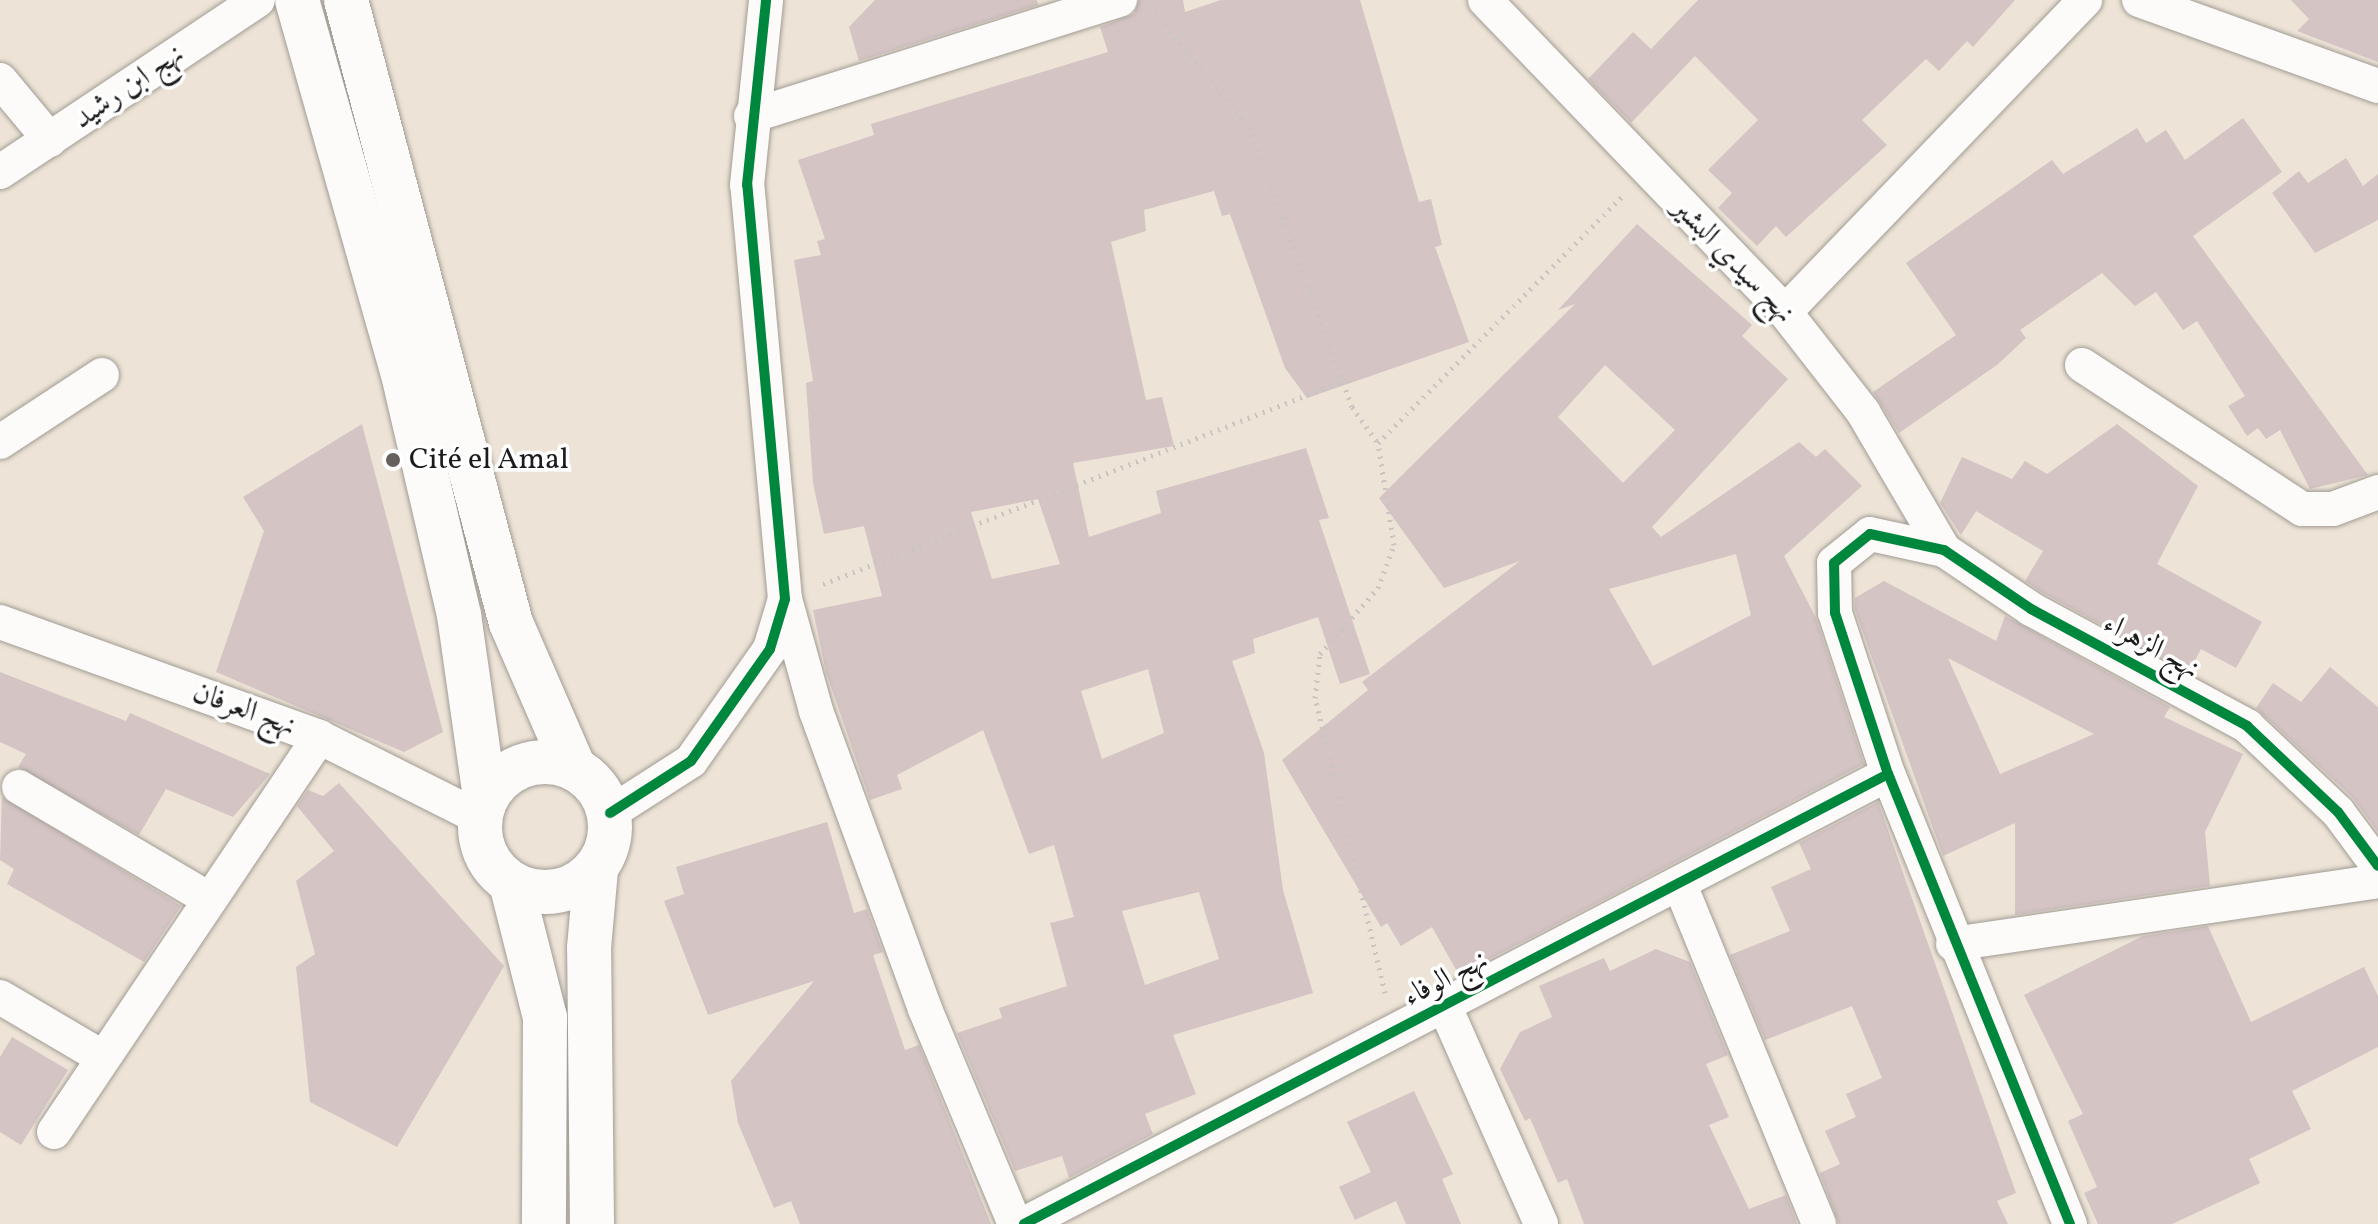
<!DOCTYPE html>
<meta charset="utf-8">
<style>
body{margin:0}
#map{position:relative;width:2378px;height:1224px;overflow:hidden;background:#ede3d6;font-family:Vollkorn,Amiri,serif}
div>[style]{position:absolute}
.building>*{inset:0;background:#d4c4c4}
.path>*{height:5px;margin-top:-2.5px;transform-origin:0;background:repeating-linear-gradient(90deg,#c8c5c2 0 2px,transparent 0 8px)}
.roads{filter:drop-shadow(0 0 2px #a19c95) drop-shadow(0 0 2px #a19c95)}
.minor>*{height:34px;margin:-17px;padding:0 17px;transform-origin:17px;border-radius:17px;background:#fcfbf9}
.secondary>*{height:44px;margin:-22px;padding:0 22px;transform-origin:22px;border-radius:22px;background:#fcfbf9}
.secondary>.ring{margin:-22px;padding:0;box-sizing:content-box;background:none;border:44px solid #fcfbf9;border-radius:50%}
.cycleway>*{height:10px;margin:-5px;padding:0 5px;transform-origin:5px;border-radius:5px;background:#00873e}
.dots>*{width:22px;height:22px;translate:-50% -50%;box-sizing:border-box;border:4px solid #fff;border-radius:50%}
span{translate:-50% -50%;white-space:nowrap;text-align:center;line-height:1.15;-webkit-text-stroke:7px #fff;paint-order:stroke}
.street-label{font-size:30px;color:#1c1c1c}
.poi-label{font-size:30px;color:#1c1c1c}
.left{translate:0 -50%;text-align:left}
</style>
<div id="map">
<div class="building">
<div style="clip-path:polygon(875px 0,1037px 0,1038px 5px,859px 61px,849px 27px)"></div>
<div style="clip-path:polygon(evenodd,1139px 0,1183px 0,1185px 12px,1221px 0,1360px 0,1419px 202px,1431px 199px,1442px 245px,1435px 247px,1469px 342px,1307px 398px,1285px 368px,1230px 214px,1222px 216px,1214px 191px,1144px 210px,1146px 231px,1111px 242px,1146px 400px,1162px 397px,1174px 446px,1073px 463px,1089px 537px,1161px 513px,1156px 491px,1306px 448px,1329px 518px,1319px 520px,1370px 674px,1340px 684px,1318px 617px,1253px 639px,1255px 653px,1232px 661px,1264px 753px,1283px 890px,1313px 993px,1173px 1035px,1196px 1094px,1145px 1114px,1153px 1134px,1069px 1178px,1062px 1156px,1015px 1171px,957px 1033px,1002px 1018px,999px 1008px,1067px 986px,1050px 923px,1074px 917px,1054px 845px,1029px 854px,983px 730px,897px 775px,902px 789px,870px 800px,826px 672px,813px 610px,882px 596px,864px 526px,824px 534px,813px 483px,806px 383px,813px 381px,794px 260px,821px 255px,817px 241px,825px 239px,798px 160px,874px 135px,871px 124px,1108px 52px,1100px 27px,1134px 14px,1139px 0,1038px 499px,1060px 564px,992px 579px,971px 512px,1038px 499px,1139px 0,1148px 669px,1164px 733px,1102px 759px,1081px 691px,1148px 669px,1139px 0,1199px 892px,1219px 959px,1145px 985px,1122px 911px,1199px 892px)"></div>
<div style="clip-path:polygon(1698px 0,2015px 0,1973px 47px,1967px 41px,1939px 71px,1926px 59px,1862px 120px,1887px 145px,1786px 237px,1776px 226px,1757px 246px,1718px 208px,1732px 193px,1708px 170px,1758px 120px,1695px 56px,1631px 123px,1588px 79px,1633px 32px,1651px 49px)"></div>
<div style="clip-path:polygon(2291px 0,2378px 0,2378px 62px,2297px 31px,2309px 19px)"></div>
<div style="clip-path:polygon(2243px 118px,2282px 172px,2193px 236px,2368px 475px,2310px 489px,2280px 430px,2266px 439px,2258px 428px,2247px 436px,2228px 406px,2245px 396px,2197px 321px,2183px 330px,2156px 292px,2135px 306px,2102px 273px,2020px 330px,2026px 338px,1997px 365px,1899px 433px,1873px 392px,1956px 335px,1906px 263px,2052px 160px,2063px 174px,2137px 128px,2146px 143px,2166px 130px,2185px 160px)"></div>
<div style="clip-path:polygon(2346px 158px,2363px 186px,2378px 174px,2378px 220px,2315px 253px,2272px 193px,2299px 171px,2308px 183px)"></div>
<div style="clip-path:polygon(evenodd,1637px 224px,1752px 325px,1742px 336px,1788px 379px,1652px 527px,1661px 537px,1799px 442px,1816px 457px,1825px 449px,1862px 486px,1784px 556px,1816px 618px,1864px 764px,1459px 975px,1432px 927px,1401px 946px,1387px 923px,1381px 927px,1282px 760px,1368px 690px,1362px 682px,1520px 561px,1444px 588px,1379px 498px,1575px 304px,1558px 310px,1637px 224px,1605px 365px,1675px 430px,1623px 483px,1558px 417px,1605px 365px,1637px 224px,1736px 554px,1751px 615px,1653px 666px,1609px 589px,1736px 554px)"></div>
<div style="clip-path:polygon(362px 424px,443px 732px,404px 752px,216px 672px,264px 531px,243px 497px)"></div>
<div style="clip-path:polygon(2117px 424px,2198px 486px,2157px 564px,2262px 622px,2236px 668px,2201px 649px,2189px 672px,2041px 592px,2025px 581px,2043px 551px,1976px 511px,1961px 535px,1940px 503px,1962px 457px,2012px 479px,2025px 461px,2047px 474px)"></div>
<div style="clip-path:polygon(evenodd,1884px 581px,1996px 641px,2005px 616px,2170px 707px,2164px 717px,2243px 754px,2205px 832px,2210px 886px,2015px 915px,2015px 823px,1943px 856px,1855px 610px,1855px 598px,1884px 581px,1948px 658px,2094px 734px,2000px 774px,1948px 658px)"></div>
<div style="clip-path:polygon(2330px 667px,2378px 707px,2378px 832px,2352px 797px,2256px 708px,2273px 683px,2301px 702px)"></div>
<div style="clip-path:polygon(0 672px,126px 721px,130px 713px,270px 774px,233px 817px,166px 789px,139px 835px,18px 767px,26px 754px,0 742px)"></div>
<div style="clip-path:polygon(339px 783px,504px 966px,397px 1147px,310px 1102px,296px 967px,315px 954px,296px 881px,334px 851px,297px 806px,308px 790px,323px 796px)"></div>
<div style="clip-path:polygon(2px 797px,181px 906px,144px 962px,7px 884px,14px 869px,0 860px)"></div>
<div style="clip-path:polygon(1878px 802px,2016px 1193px,1997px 1201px,2008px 1224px,1839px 1224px,1820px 1173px,1840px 1164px,1825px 1131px,1856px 1117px,1846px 1094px,1882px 1078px,1852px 1006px,1765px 1040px,1730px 955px,1790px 931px,1771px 887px,1811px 869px,1799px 843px)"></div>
<div style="clip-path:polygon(827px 822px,854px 913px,867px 909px,883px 952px,873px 955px,905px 1050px,919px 1045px,991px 1224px,800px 1224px,791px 1201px,774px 1208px,738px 1123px,731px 1081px,814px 981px,708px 1015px,664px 901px,684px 894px,676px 867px)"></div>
<div style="clip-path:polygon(2208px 926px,2251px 1022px,2364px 967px,2378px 996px,2378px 1047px,2292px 1091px,2311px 1129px,2249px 1159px,2260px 1183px,2172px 1224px,2098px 1224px,2084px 1193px,2097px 1187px,2068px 1121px,2083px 1114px,2024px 995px,2143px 936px)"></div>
<div style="clip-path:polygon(1656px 949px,1690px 962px,1728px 1055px,1706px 1064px,1729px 1117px,1709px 1125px,1749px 1209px,1786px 1195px,1797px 1224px,1584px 1224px,1567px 1179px,1558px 1183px,1530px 1118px,1525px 1121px,1500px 1069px,1520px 1032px,1552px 1017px,1539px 986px,1604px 958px,1610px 971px)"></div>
<div style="clip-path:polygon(12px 1037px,68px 1070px,21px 1145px,0 1132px,0 1057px)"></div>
<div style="clip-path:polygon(1414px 1091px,1453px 1174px,1442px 1179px,1461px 1224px,1406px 1224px,1396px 1201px,1355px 1220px,1339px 1187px,1371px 1172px,1347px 1122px)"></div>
</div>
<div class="path">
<div style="left:1155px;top:12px;width:149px;rotate:50.7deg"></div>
<div style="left:1249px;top:127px;width:298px;rotate:69.8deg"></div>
<div style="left:1352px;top:407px;width:44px;rotate:54.2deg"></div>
<div style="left:823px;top:584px;width:558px;rotate:-21.32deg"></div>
<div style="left:1385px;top:993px;width:303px;rotate:-103.3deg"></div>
<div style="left:1315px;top:698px;width:44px;rotate:-83.5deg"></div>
<div style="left:1320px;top:654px;width:88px;rotate:-48.7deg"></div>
<div style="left:1378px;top:588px;width:46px;rotate:-69.6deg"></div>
<div style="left:1394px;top:545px;width:103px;rotate:-98.9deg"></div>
<div style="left:1378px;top:443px;width:349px;rotate:-45.3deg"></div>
</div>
<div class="roads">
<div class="minor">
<div style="left:1485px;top:0;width:433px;rotate:46.1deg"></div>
<div style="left:1785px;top:312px;width:127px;rotate:52deg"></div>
<div style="left:1863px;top:412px;width:160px;rotate:59.6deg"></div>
<div style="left:2139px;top:0;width:254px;rotate:19.8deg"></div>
<div style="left:0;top:80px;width:78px;rotate:50.2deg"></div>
<div style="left:751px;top:116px;width:387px;rotate:-17.5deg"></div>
<div style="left:0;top:172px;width:310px;rotate:-33.7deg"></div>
<div style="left:1785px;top:312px;width:433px;rotate:-46.1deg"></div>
<div style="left:2082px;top:365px;width:263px;rotate:33.2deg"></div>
<div style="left:2302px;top:509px;width:31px"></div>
<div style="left:2333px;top:509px;width:48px;rotate:-20.7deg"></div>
<div style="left:0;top:442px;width:122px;rotate:-33.3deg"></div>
<div style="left:785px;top:599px;width:116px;rotate:74.5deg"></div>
<div style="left:816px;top:711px;width:317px;rotate:69.9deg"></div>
<div style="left:925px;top:1009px;width:233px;rotate:67.3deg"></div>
<div style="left:0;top:622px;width:339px;rotate:19.8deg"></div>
<div style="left:319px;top:737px;width:180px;rotate:26.7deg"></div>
<div style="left:19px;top:787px;width:221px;rotate:30.5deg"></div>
<div style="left:610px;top:813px;width:96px;rotate:-32.7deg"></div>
<div style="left:691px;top:761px;width:137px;rotate:-54.8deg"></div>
<div style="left:770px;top:649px;width:52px;rotate:-73.3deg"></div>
<div style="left:785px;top:599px;width:416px;rotate:-95.2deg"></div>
<div style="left:747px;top:185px;width:186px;rotate:-84.1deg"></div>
<div style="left:1680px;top:885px;width:366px;rotate:67.7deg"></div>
<div style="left:1953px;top:944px;width:430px;rotate:-8.4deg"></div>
<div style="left:0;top:997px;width:118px;rotate:30.5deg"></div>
<div style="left:1445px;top:1007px;width:237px;rotate:66.1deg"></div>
<div style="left:54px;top:1132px;width:476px;rotate:-56.1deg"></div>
<div style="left:1024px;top:1224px;width:974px;rotate:-27.51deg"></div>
<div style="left:2070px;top:1224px;width:485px;rotate:-112deg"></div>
<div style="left:1888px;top:774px;width:169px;rotate:-108.2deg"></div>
<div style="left:1835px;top:613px;width:50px;rotate:-91.1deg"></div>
<div style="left:1834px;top:563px;width:46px;rotate:-38.9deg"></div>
<div style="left:1870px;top:534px;width:76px;rotate:12.2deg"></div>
<div style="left:1944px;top:550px;width:105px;rotate:34.1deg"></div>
<div style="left:2031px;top:609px;width:246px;rotate:28.4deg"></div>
<div style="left:2247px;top:726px;width:125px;rotate:43.4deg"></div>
<div style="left:2338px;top:812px;width:67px;rotate:53.5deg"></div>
</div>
<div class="secondary">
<div style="left:297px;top:0;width:385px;rotate:74.2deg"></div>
<div style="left:402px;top:370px;width:252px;rotate:76.9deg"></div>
<div style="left:459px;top:615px;width:185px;rotate:81.9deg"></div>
<div style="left:346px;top:0;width:644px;rotate:75.17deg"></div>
<div style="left:511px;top:623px;width:158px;rotate:66.5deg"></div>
<div class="ring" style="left:480px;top:762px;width:86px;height:86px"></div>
<div style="left:511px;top:883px;width:138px;rotate:75.8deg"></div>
<div style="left:545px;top:1017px;width:207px;rotate:90.3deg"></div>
<div style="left:592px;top:1224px;width:276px;rotate:-90.6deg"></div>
<div style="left:589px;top:948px;width:79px;rotate:-84.9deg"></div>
</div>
</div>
<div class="cycleway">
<div style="left:610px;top:813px;width:96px;rotate:-32.7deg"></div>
<div style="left:691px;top:761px;width:137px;rotate:-54.8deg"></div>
<div style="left:770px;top:649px;width:52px;rotate:-73.3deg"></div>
<div style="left:785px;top:599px;width:416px;rotate:-95.2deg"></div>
<div style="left:747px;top:185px;width:186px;rotate:-84.1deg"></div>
<div style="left:1024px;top:1224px;width:974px;rotate:-27.51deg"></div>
<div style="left:2070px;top:1224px;width:485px;rotate:-112deg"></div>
<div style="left:1888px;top:774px;width:169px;rotate:-108.2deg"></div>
<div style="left:1835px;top:613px;width:50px;rotate:-91.1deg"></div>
<div style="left:1834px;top:563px;width:46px;rotate:-38.9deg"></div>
<div style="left:1870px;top:534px;width:76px;rotate:12.2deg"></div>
<div style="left:1944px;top:550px;width:105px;rotate:34.1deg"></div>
<div style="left:2031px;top:609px;width:246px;rotate:28.4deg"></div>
<div style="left:2247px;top:726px;width:125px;rotate:43.4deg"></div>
<div style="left:2338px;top:812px;width:67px;rotate:53.5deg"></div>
</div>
<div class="dots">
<div style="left:393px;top:460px;background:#65625d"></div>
</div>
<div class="street-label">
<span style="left:129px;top:87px;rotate:-34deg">نهج ابن رشيد</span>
<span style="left:1733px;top:261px;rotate:46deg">نهج سيدي البشير</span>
<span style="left:2151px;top:647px;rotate:29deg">نهج الزهراء</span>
<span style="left:244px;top:710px;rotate:20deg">نهج العرفان</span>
<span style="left:1446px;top:979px;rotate:-27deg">نهج الوفاء</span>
</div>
<div class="poi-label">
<span class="left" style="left:409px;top:460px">Cité el Amal</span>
</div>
</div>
